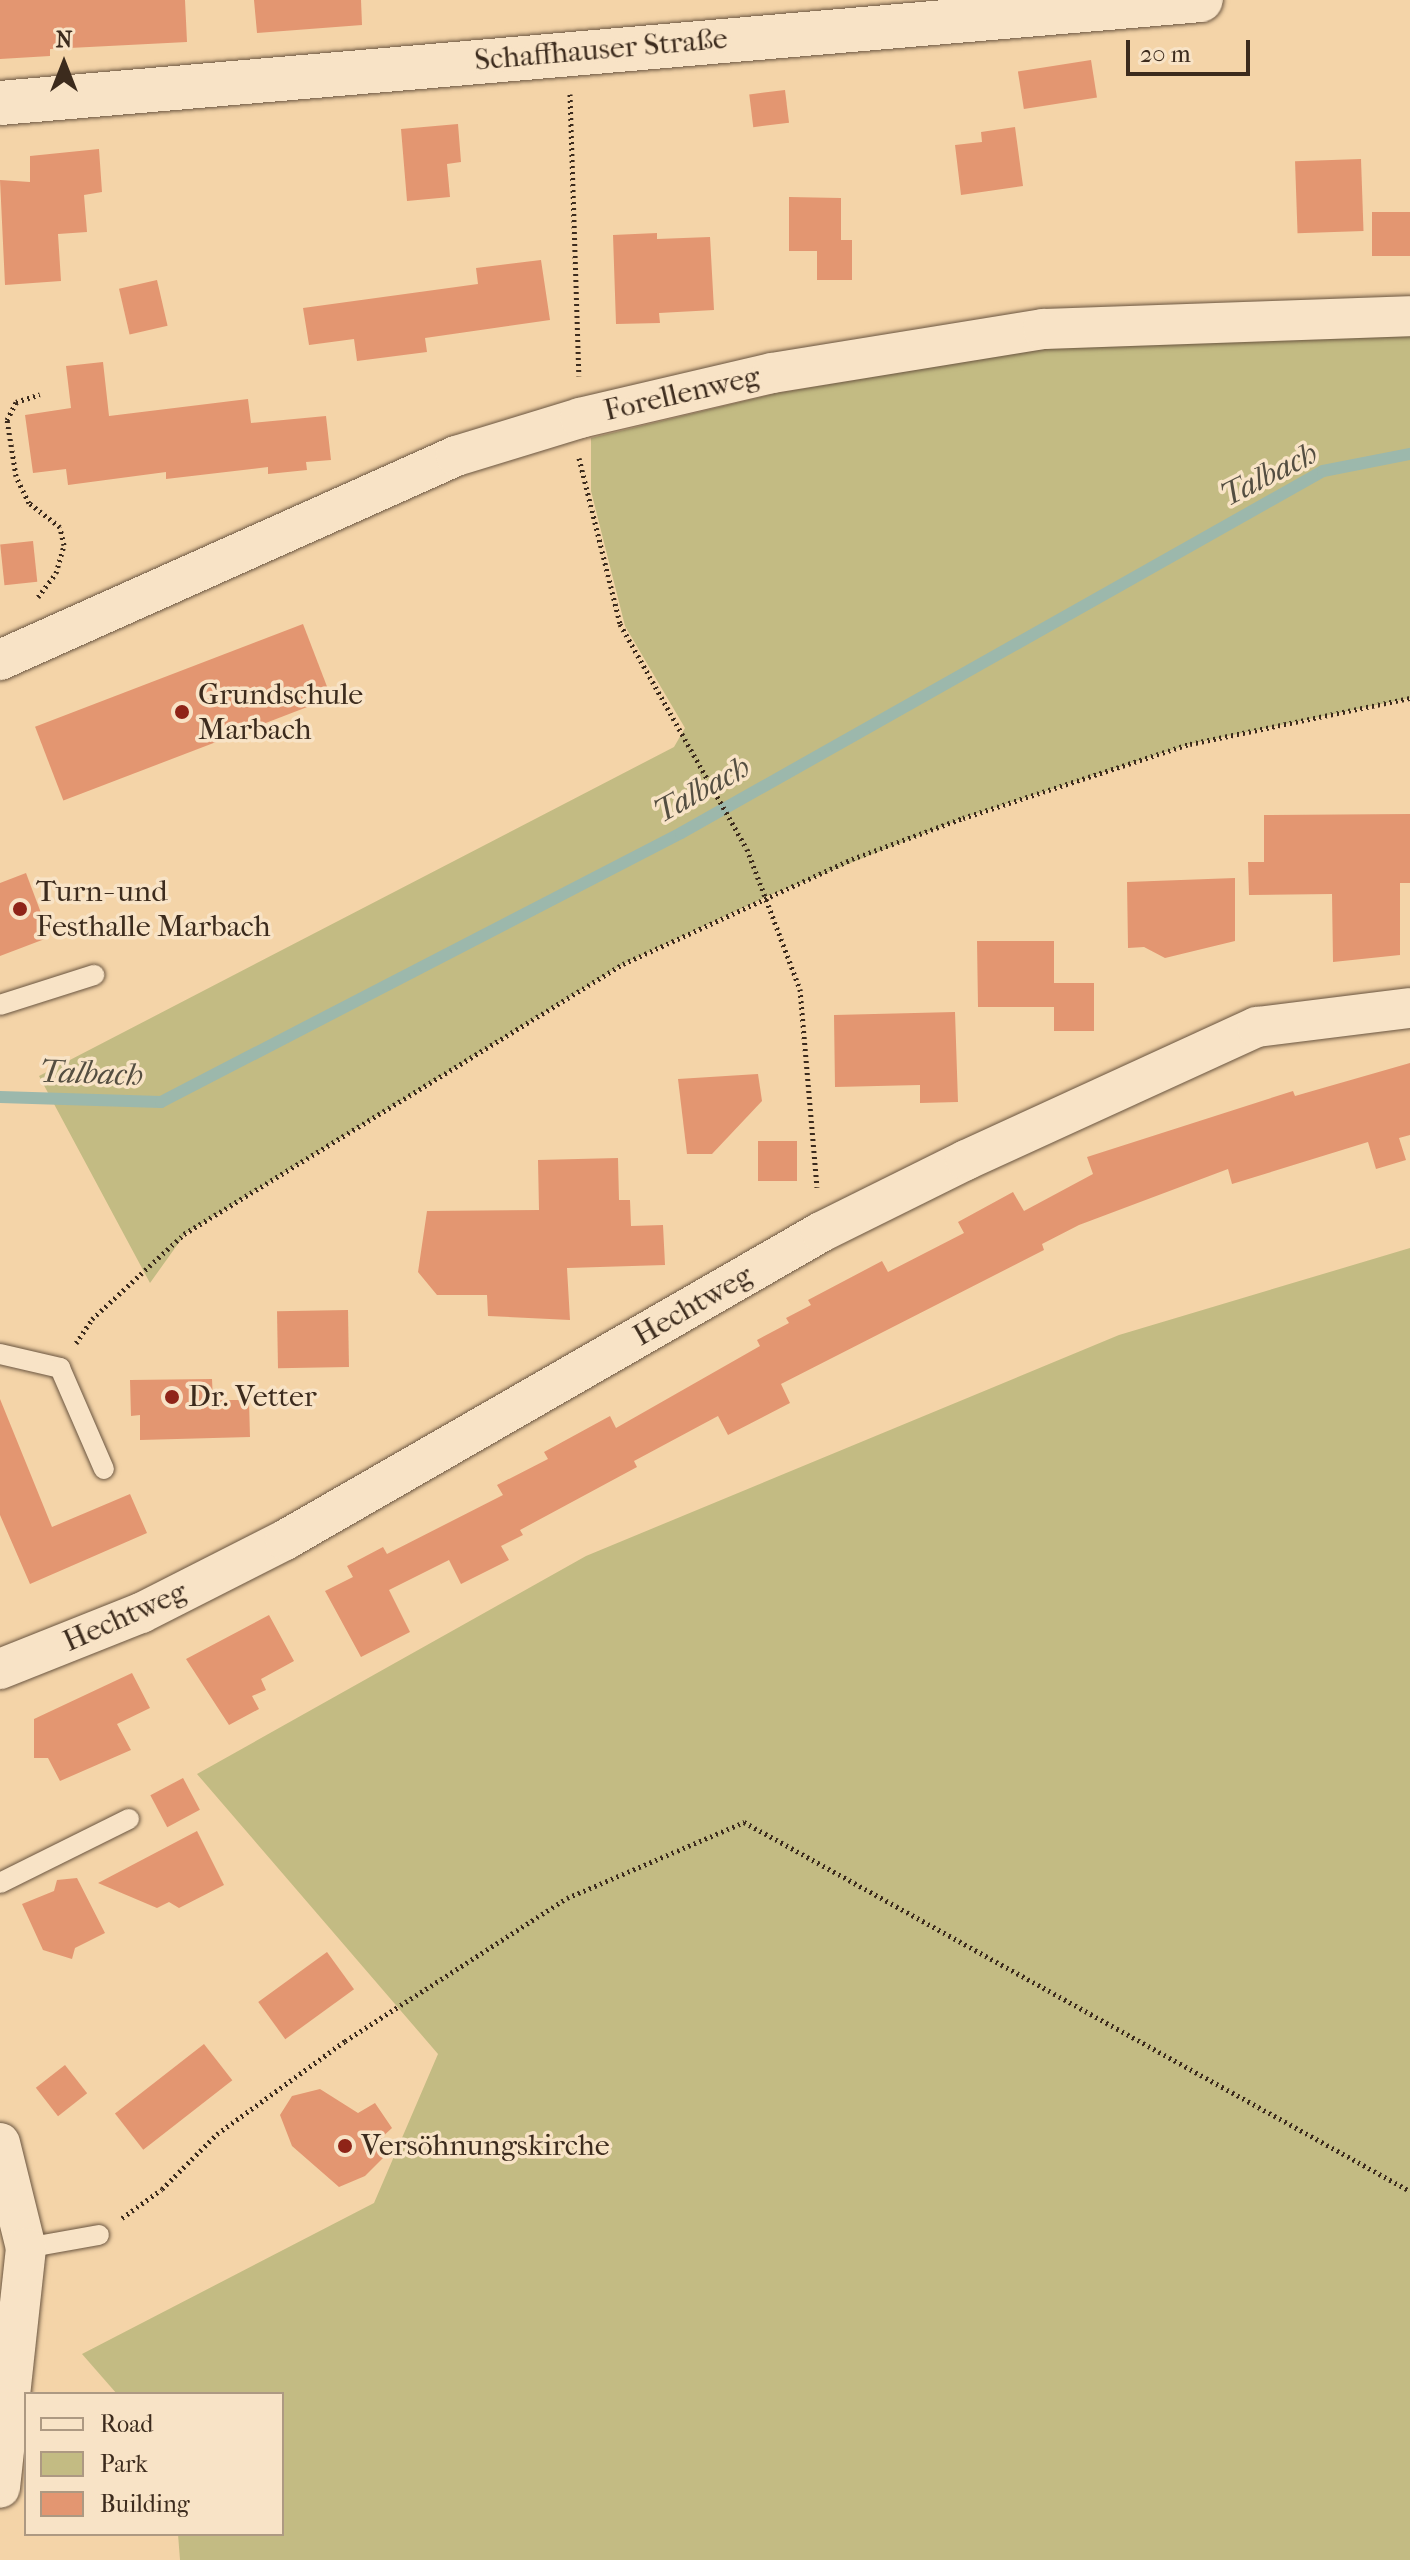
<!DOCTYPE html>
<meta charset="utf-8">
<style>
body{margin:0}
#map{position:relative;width:1410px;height:2560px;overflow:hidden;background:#f4d4a8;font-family:"IM FELL French Canon",serif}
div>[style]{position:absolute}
.green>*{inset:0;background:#c3bb83}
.stream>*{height:12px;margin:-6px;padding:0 6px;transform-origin:6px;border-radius:6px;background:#9cb8ac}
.building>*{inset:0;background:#e39671;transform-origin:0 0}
.path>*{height:5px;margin-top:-2.5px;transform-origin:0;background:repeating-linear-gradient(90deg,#3c2b1d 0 2px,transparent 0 6px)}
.roads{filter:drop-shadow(0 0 2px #6a5540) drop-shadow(0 0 2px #6a5540)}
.lane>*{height:20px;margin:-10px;padding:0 10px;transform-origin:10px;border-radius:10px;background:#f8e3c6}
.street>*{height:40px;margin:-20px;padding:0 20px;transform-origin:20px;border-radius:20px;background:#f8e3c6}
.secondary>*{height:44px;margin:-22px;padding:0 22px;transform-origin:22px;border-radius:22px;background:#f8e3c6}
.dots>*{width:22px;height:22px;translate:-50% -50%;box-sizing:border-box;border:4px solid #f8e3c6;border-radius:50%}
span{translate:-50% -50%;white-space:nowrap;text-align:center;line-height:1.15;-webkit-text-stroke:7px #f8e3c6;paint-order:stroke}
.street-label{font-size:30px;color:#3c2b1d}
.poi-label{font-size:30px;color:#3c2b1d}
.left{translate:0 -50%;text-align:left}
.water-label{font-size:32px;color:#544e41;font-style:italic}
.legend{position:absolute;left:24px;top:2392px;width:260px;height:144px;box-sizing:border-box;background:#f8e3c6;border:2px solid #ad9982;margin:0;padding:10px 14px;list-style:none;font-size:24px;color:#3c2b1d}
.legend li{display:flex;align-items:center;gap:16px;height:40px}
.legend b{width:40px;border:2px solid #ad9982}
.north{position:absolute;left:24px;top:24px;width:80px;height:80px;-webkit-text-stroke:6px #f8e3c6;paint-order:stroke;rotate:0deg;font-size:22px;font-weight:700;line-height:32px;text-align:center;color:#3c2b1d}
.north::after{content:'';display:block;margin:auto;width:28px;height:36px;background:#3c2b1d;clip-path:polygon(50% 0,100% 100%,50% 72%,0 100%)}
.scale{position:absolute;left:1126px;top:40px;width:124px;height:36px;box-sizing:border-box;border:4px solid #3c2b1d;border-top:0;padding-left:10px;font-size:24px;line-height:28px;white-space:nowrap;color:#3c2b1d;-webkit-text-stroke:6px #f8e3c6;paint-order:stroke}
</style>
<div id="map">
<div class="green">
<div style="clip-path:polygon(1410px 334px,1410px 698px,1190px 744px,963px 818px,768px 896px,623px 964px,185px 1234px,150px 1283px,39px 1076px,674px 747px,685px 728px,625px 626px,591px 491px,591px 438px,777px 393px,1044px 348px)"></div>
<div style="clip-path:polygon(1410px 1248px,1410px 2560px,180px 2560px,178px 2534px,282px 2534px,282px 2394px,117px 2394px,82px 2354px,374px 2203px,438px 2054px,197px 1774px,586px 1556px,1119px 1335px)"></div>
</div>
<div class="stream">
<div style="left:0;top:1097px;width:161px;rotate:1.8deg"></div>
<div style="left:161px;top:1102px;width:585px;rotate:-27.35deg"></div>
<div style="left:681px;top:833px;width:737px;rotate:-29.42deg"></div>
<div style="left:1323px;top:471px;width:89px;rotate:-11.1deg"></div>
</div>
<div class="building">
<div style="clip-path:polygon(0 0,185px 0,187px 42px,50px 49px,50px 56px,0 59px)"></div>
<div style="clip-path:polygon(254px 0,361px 0,362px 25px,257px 33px)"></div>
<div style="left:1091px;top:60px;width:38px;height:74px;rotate:81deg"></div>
<div style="left:785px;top:90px;width:33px;height:36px;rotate:83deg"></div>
<div style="clip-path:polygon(458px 124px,461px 162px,447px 164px,450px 197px,407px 201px,401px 129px)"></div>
<div style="clip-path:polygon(1015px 127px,1023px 186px,961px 195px,955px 145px,982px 142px,981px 132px)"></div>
<div style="clip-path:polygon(99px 149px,102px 192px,84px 195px,87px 232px,58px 234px,61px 281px,5px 285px,0 180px,30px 182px,30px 156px)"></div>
<div style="left:1361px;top:159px;width:72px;height:66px;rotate:88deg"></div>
<div style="clip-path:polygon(789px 197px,841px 198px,841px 240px,852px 240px,852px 280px,817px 280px,817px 251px,789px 251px)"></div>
<div style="left:1410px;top:212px;width:44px;height:38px;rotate:90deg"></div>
<div style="clip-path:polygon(657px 233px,657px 239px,710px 237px,714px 310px,659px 313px,660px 323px,616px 324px,613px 235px)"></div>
<div style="clip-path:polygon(541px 260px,550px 320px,425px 338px,427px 352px,357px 361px,354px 339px,309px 345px,303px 308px,478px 284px,476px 268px)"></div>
<div style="left:157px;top:280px;width:47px;height:39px;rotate:77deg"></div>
<div style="clip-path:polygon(103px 362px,109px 416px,248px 399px,251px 423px,326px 416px,331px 460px,306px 462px,307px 470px,268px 474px,268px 467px,166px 479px,166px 472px,68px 485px,66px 469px,33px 473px,25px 415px,71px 408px,66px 366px)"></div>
<div style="left:33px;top:541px;width:41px;height:33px;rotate:84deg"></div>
<div style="left:303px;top:624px;width:79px;height:287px;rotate:69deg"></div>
<div style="clip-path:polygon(1410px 814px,1410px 883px,1400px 883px,1400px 955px,1333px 962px,1332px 894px,1249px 895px,1248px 862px,1264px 862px,1264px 815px)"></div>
<div style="clip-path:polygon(26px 873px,50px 937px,0 956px,0 883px)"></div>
<div style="clip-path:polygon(1235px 878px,1235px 941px,1165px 958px,1144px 947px,1128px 948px,1127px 882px)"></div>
<div style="clip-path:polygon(977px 941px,1054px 941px,1054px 983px,1094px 983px,1094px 1031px,1054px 1031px,1054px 1007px,978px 1007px)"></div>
<div style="clip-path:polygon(955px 1012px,958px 1102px,920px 1103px,920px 1085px,835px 1087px,834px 1015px)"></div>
<div style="clip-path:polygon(1410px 1063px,1410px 1135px,1399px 1138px,1406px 1160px,1376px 1169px,1368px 1142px,1232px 1184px,1228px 1169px,1079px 1225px,1042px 1244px,1044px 1250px,781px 1384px,790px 1403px,728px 1435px,718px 1416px,634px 1461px,637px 1467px,520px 1530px,523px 1535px,501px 1546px,509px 1560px,461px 1584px,449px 1560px,389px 1590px,410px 1632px,361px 1657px,325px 1591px,353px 1577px,347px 1566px,383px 1547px,387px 1554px,503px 1495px,497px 1485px,548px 1459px,544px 1452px,610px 1416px,616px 1428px,760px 1346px,757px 1340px,789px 1323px,786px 1318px,811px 1305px,808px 1300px,882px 1261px,888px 1272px,964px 1233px,958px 1222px,1013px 1192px,1024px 1211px,1093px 1174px,1087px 1157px,1293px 1091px,1295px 1096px)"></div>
<div style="clip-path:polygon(758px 1074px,762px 1101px,712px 1154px,687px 1154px,678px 1079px)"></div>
<div style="left:758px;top:1141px;width:39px;height:40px"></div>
<div style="clip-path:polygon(618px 1158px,619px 1200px,630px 1200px,631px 1226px,663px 1225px,665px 1265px,567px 1268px,570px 1320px,488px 1316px,487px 1295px,437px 1295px,418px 1272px,427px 1211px,539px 1210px,538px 1160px)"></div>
<div style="left:348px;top:1310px;width:57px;height:71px;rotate:89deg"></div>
<div style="clip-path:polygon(212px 1379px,213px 1400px,249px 1400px,250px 1437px,140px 1440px,140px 1415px,131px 1416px,130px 1380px)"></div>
<div style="clip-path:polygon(0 1399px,52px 1527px,130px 1494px,147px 1533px,30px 1584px,0 1515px)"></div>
<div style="clip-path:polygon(269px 1615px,294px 1661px,261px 1679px,266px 1690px,252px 1696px,259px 1709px,229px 1725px,186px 1659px)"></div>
<div style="clip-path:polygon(132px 1673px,150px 1708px,117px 1724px,131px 1750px,60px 1781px,48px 1758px,34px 1758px,34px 1719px)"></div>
<div style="left:183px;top:1778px;width:36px;height:37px;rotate:62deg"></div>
<div style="clip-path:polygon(197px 1831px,224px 1885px,179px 1908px,169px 1902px,157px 1908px,98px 1883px)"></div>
<div style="clip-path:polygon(77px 1878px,105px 1933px,75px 1948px,72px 1959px,43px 1950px,22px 1904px,54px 1891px,57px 1880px)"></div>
<div style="left:327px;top:1952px;width:46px;height:85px;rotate:54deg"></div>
<div style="left:204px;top:2044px;width:46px;height:113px;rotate:52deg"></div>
<div style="left:65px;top:2065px;width:36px;height:37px;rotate:52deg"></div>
<div style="clip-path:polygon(320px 2089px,358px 2113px,375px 2103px,392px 2128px,381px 2138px,389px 2152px,365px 2176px,339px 2187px,292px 2146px,280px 2115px,292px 2096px)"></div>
</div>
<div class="path">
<div style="left:570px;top:94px;width:282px;rotate:88.2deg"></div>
<div style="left:579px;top:458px;width:171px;rotate:76.1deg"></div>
<div style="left:620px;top:624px;width:258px;rotate:60.6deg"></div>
<div style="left:747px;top:849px;width:150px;rotate:69.3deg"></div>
<div style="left:800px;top:989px;width:199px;rotate:85.1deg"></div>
<div style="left:38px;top:597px;width:30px;rotate:-53deg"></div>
<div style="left:56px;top:573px;width:29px;rotate:-74deg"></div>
<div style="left:64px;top:545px;width:18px;rotate:-103deg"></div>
<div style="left:60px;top:527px;width:39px;rotate:-142deg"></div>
<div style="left:29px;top:503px;width:30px;rotate:-116deg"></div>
<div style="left:16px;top:476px;width:57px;rotate:-99.1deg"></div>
<div style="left:7px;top:420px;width:20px;rotate:-63deg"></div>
<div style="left:16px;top:402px;width:25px;rotate:-18deg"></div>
<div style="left:76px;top:1343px;width:29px;rotate:-56deg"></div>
<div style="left:92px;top:1319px;width:125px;rotate:-42.7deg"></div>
<div style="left:184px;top:1234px;width:515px;rotate:-31.59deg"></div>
<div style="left:623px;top:964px;width:252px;rotate:-24.6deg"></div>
<div style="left:852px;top:859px;width:118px;rotate:-20.3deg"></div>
<div style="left:963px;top:818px;width:239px;rotate:-18.1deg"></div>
<div style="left:1190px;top:744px;width:225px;rotate:-11.8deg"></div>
<div style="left:122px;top:2218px;width:49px;rotate:-35.9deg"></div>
<div style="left:162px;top:2189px;width:78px;rotate:-45deg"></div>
<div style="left:217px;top:2134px;width:158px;rotate:-36deg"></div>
<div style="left:345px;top:2041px;width:264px;rotate:-32.8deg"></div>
<div style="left:567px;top:1898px;width:193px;rotate:-23.2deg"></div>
<div style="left:744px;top:1822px;width:761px;rotate:28.99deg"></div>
</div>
<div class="roads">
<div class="lane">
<div style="left:0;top:1005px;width:99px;rotate:-17.7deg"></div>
<div style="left:0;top:1354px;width:62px;rotate:13.1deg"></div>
<div style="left:60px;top:1368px;width:110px;rotate:66.5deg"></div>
<div style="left:0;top:1883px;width:144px;rotate:-26.4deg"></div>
<div style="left:26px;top:2248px;width:74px;rotate:-10.1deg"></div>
</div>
<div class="street">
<div style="left:0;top:660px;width:500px;rotate:-24.1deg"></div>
<div style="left:456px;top:456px;width:130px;rotate:-17deg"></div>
<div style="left:580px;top:418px;width:197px;rotate:-13.2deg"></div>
<div style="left:772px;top:373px;width:275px;rotate:-9.2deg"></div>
<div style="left:1043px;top:329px;width:367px;rotate:-2deg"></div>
<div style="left:0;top:1669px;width:152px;rotate:-21.7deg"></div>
<div style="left:141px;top:1613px;width:161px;rotate:-26.9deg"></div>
<div style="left:285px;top:1540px;width:618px;rotate:-29.88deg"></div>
<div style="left:821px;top:1232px;width:162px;rotate:-26.4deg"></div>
<div style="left:966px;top:1160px;width:320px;rotate:-24.6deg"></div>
<div style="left:1257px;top:1027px;width:154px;rotate:-7.1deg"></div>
<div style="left:0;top:2143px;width:108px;rotate:76.1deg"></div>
<div style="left:26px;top:2248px;width:241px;rotate:96.2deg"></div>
</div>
<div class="secondary">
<div style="left:0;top:103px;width:1205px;rotate:-4.9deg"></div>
</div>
</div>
<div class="dots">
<div style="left:182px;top:712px;background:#8f2418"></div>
<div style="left:20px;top:909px;background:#8f2418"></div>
<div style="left:172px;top:1397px;background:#8f2418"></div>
<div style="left:345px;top:2146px;background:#8f2418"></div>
</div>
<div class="street-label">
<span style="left:601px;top:50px;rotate:-5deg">Schaffhauser Straße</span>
<span style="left:682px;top:394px;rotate:-13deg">Forellenweg</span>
<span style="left:693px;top:1306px;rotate:-30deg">Hechtweg</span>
<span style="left:125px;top:1617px;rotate:-24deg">Hechtweg</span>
</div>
<div class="poi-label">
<span class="left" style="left:198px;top:712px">Grundschule<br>Marbach</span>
<span class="left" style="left:36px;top:909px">Turn- und<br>Festhalle Marbach</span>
<span class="left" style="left:188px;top:1397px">Dr. Vetter</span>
<span class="left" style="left:361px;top:2146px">Versöhnungskirche</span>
</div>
<div class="water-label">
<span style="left:1269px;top:475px;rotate:-27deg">Talbach</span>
<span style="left:702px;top:790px;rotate:-29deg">Talbach</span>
<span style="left:91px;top:1074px;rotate:2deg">Talbach</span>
</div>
<ul class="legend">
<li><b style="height:10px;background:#f8e3c6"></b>Road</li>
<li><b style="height:22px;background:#c3bb83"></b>Park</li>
<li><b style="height:22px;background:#e39671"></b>Building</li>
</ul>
<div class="north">N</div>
<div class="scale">20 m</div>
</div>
